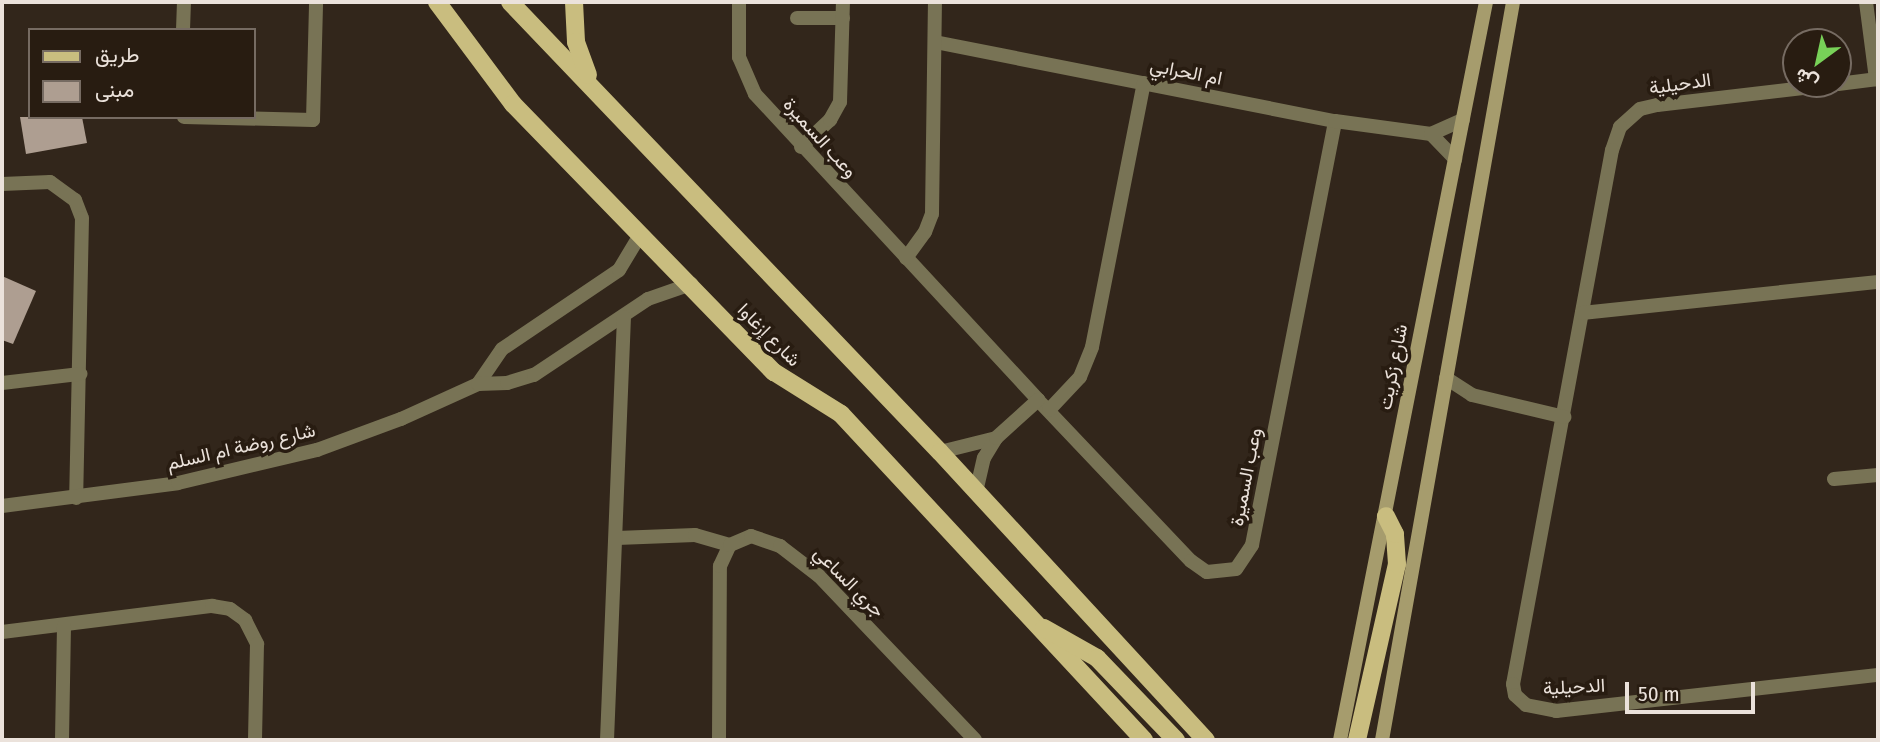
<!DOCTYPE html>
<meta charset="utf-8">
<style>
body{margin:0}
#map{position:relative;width:1880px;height:742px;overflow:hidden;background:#32261b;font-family:"Fira Sans Condensed",Vazirmatn,sans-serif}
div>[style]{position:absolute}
.building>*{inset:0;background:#ae9e91}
.street>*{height:14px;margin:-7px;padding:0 7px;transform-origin:7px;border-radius:7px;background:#787355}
.secondary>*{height:14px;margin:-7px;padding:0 7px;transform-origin:7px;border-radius:7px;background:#a69c6d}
.primary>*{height:18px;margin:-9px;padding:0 9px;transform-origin:9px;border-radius:9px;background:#c9bd7f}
span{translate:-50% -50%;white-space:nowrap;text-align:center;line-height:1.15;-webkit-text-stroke:7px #281c11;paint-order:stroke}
.street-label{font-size:19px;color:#ebe2db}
.frame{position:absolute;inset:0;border:4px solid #ebe2db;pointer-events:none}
.legend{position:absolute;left:28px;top:28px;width:228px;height:91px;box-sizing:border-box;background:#281c11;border:2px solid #766b62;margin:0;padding:9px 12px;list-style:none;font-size:21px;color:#ebe2db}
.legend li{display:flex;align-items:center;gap:14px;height:35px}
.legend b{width:35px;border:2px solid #766b62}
.north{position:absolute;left:1782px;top:28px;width:70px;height:70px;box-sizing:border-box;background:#281c11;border:2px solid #766b62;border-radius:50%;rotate:213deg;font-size:19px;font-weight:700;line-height:28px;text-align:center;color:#ebe2db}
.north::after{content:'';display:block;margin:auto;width:24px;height:32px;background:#78d158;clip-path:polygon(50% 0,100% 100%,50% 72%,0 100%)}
.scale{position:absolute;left:1625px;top:682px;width:130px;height:32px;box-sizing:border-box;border:4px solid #ebe2db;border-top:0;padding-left:9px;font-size:21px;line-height:24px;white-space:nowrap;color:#ebe2db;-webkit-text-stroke:5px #281c11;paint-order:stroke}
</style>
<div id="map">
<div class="building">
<div style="clip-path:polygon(20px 117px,82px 117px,87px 143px,26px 154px)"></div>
<div style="clip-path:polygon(2px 276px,36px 291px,13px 344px,2px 340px)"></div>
</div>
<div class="street">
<div style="left:739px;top:2px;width:55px;rotate:90deg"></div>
<div style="left:739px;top:57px;width:40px;rotate:66.6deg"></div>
<div style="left:755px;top:94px;width:417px;rotate:47.2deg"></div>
<div style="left:1038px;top:400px;width:222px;rotate:46.5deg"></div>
<div style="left:1191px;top:561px;width:19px;rotate:35deg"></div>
<div style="left:1207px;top:572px;width:29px;rotate:-6deg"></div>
<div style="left:1236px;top:569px;width:29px;rotate:-56deg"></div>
<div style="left:1252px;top:545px;width:432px;rotate:-78.9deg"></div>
<div style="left:1866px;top:2px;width:78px;rotate:82.6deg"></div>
<div style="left:797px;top:18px;width:46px"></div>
<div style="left:183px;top:30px;width:28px;rotate:-88deg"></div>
<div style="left:935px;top:42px;width:408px;rotate:11.2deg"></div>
<div style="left:1335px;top:121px;width:97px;rotate:7.7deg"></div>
<div style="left:1431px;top:134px;width:35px;rotate:-24deg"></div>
<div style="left:1837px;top:84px;width:181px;rotate:173.3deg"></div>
<div style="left:1657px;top:105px;width:17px;rotate:167deg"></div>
<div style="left:1640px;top:109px;width:27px;rotate:138deg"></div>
<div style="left:1620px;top:127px;width:24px;rotate:109deg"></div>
<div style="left:1612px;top:150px;width:543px;rotate:100.5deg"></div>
<div style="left:1513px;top:684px;width:11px;rotate:80deg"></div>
<div style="left:1515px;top:695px;width:15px;rotate:42deg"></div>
<div style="left:1526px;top:705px;width:31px;rotate:11deg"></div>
<div style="left:1556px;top:711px;width:324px;rotate:-6.4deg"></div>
<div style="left:1838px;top:84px;width:40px;rotate:-7.1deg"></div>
<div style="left:184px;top:117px;width:129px;rotate:1.3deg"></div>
<div style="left:313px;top:120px;width:118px;rotate:-88.5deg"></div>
<div style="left:1431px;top:134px;width:35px;rotate:46deg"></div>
<div style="left:801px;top:147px;width:40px;rotate:-43deg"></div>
<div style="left:830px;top:120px;width:21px;rotate:-61deg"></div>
<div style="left:840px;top:102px;width:100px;rotate:-88.3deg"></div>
<div style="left:2px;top:184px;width:48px;rotate:-2.4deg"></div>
<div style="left:50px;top:182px;width:31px;rotate:36deg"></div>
<div style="left:75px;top:200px;width:19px;rotate:69deg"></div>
<div style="left:82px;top:218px;width:280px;rotate:91.2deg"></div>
<div style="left:906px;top:258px;width:32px;rotate:-54deg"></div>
<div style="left:925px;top:232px;width:19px;rotate:-69deg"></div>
<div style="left:932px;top:214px;width:212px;rotate:-89.2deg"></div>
<div style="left:1582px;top:313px;width:298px;rotate:-6deg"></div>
<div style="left:1446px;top:378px;width:31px;rotate:33deg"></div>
<div style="left:1472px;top:395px;width:95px;rotate:13.4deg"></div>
<div style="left:2px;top:383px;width:79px;rotate:-6.6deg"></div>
<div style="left:478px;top:384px;width:42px;rotate:-55.6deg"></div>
<div style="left:502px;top:349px;width:141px;rotate:-34deg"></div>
<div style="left:619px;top:270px;width:41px;rotate:-59deg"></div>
<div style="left:1049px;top:410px;width:45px;rotate:-46.8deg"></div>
<div style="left:1080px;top:377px;width:32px;rotate:-68deg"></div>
<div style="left:1092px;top:347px;width:269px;rotate:-78.9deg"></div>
<div style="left:940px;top:452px;width:58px;rotate:-14deg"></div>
<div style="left:1834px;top:479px;width:44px;rotate:-5.2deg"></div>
<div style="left:976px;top:492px;width:35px;rotate:-77deg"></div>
<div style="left:984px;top:458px;width:23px;rotate:-59deg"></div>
<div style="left:996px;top:438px;width:57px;rotate:-42.1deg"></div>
<div style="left:2px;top:506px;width:177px;rotate:-7.4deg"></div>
<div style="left:178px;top:483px;width:143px;rotate:-13.4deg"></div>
<div style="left:317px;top:450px;width:90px;rotate:-20.3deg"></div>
<div style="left:401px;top:419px;width:85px;rotate:-24.4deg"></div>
<div style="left:478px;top:384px;width:29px;rotate:-2deg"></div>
<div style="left:507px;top:383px;width:28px;rotate:-17deg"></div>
<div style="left:534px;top:375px;width:137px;rotate:-33.7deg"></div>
<div style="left:648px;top:299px;width:46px;rotate:-19.2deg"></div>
<div style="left:617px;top:538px;width:78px;rotate:-2.2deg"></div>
<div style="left:695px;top:535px;width:36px;rotate:16deg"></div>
<div style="left:2px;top:632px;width:212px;rotate:-7.1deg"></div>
<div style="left:212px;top:606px;width:18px;rotate:9deg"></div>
<div style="left:230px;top:609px;width:19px;rotate:36deg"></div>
<div style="left:245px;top:620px;width:27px;rotate:63deg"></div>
<div style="left:257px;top:644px;width:96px;rotate:91.2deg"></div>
<div style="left:62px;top:740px;width:114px;rotate:-89deg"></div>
<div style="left:607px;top:740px;width:423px;rotate:-87.7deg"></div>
<div style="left:719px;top:740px;width:174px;rotate:-89.7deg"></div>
<div style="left:720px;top:566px;width:23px;rotate:-65deg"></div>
<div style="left:730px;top:545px;width:23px;rotate:-23deg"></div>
<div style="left:751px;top:536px;width:31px;rotate:19deg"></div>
<div style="left:780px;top:546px;width:49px;rotate:37.6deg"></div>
<div style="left:819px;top:576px;width:226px;rotate:46.4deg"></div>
</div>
<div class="secondary">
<div style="left:1340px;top:740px;width:752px;rotate:-78.81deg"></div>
<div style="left:1382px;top:740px;width:750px;rotate:-79.93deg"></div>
</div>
<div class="primary">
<div style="left:437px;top:2px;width:127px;rotate:53.3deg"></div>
<div style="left:513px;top:104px;width:374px;rotate:45.8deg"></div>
<div style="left:774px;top:372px;width:79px;rotate:32.1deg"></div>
<div style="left:841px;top:414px;width:445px;rotate:47.1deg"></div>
<div style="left:510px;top:2px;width:622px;rotate:46.3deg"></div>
<div style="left:940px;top:452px;width:392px;rotate:47.3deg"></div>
<div style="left:574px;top:2px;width:40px;rotate:87.1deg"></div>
<div style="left:576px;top:42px;width:35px;rotate:70deg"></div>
<div style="left:1044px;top:628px;width:61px;rotate:29.5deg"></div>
<div style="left:1097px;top:658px;width:114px;rotate:46.1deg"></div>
<div style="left:1357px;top:740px;width:180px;rotate:-77.2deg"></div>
<div style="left:1397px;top:564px;width:30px;rotate:-94deg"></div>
<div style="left:1395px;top:534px;width:20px;rotate:-117deg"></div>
</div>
<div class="street-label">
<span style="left:1186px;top:72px;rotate:11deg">ام الحرابي</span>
<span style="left:1680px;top:84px;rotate:-8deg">الدحيلية</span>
<span style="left:820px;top:138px;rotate:48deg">وعب السميرة</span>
<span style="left:769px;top:335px;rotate:45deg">شارع إزغاوا</span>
<span style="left:1393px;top:367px;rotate:-79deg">شارع زكريت</span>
<span style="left:241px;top:447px;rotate:-13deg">شارع روضة ام السلم</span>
<span style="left:1246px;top:477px;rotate:-79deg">وعب السميرة</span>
<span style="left:849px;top:582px;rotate:45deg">جري الساعي</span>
<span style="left:1574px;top:687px;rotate:-3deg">الدحيلية</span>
</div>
<div class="frame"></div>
<ul class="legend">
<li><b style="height:9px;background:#c9bd7f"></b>طريق</li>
<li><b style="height:19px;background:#ae9e91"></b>مبنى</li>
</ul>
<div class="north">ش</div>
<div class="scale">50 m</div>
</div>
